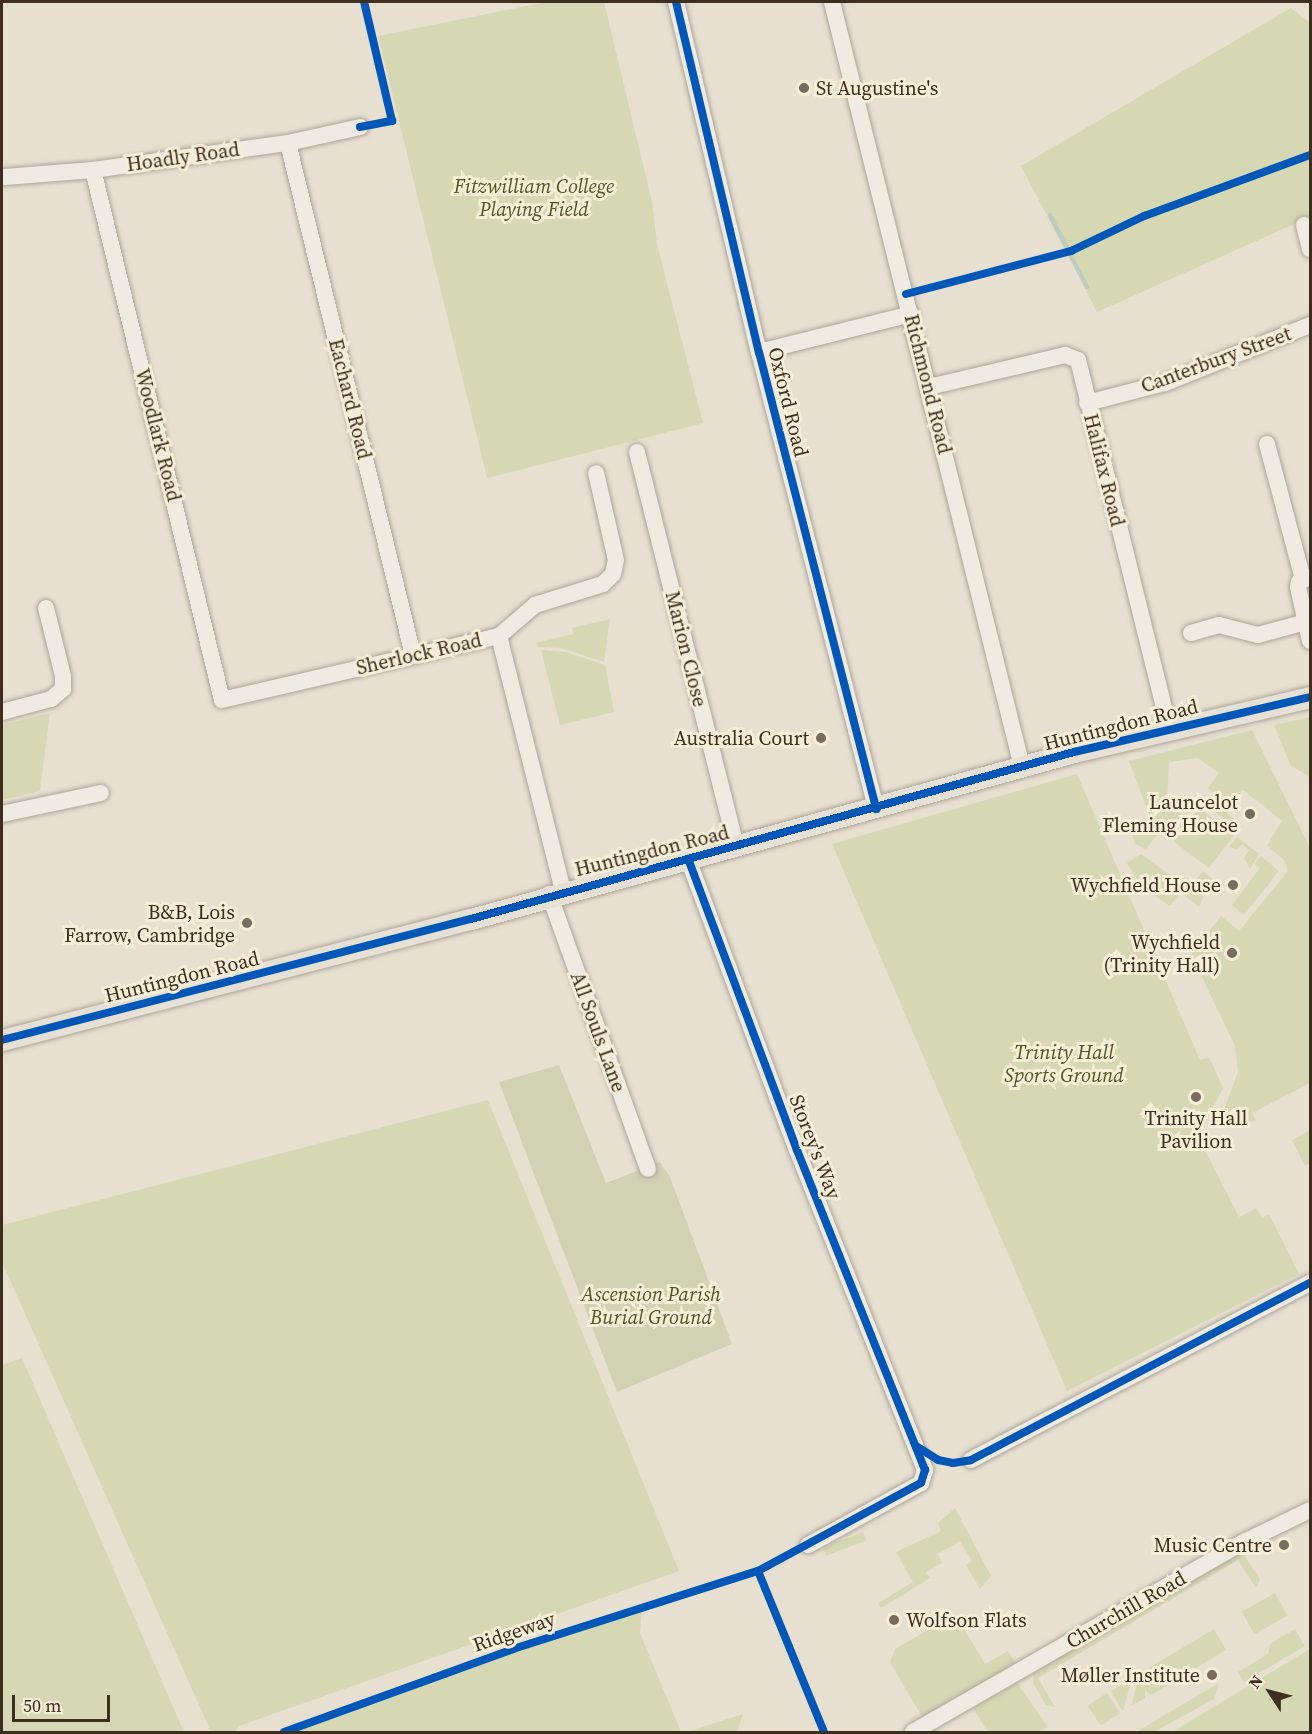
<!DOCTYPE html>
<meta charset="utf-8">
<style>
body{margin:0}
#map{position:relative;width:1312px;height:1734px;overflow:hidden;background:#e7e0d1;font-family:"Source Serif 4",serif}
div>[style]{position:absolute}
.green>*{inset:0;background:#d6d7b3;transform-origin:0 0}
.cemetery>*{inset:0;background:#d1d1b3}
.stream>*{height:4px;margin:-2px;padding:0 2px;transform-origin:2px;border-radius:2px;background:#bcccc2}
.roads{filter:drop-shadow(0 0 2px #ada599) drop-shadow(0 0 2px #ada599)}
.minor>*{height:16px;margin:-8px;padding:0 8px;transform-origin:8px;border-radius:8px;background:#efebe3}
.major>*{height:21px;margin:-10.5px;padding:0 10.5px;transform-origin:10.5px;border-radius:10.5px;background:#e6e1d4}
.cycleway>*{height:8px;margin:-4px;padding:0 4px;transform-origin:4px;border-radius:4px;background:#0057b8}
.dots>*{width:16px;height:16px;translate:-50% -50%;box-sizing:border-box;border:3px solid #f7eed8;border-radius:50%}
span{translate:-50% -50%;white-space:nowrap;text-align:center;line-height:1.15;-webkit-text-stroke:6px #f7eed8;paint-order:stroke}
.poi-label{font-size:20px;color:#3d2e20}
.left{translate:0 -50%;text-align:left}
.right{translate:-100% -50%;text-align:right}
.street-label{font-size:20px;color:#3d2e20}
.park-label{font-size:20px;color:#4d5a26;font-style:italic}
.frame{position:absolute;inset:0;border:3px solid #3d2e20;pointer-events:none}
.north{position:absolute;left:1240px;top:1662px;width:60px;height:60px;-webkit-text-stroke:4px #f7eed8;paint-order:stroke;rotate:306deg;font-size:16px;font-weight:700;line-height:24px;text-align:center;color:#3d2e20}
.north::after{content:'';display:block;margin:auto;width:21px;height:27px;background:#3d2e20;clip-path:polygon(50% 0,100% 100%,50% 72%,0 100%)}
.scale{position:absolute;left:12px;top:1695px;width:98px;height:27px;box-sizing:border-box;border:3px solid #3d2e20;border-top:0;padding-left:8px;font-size:18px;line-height:21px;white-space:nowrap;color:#3d2e20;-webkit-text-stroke:4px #f7eed8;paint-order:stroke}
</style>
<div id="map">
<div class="green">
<div style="clip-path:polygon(546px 2px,604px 2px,652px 202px,657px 244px,703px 423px,487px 478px,378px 36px)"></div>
<div style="clip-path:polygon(1291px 8px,1310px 23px,1310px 217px,1097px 312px,1021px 166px)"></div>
<div style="clip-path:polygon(610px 619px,604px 662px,561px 648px,538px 647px,536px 643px,573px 634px,572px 628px)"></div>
<div style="clip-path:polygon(541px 650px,565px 652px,605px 665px,614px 712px,560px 725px)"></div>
<div style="clip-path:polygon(50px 713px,40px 791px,2px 800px,2px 725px)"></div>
<div style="clip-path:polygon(1310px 717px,1310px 777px,1291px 766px,1274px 725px)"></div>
<div style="clip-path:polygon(1252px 730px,1310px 848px,1310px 1083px,1252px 1113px,1256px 1121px,1237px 1125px,1231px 1122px,1225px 1107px,1238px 1072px,1235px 1046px,1191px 954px,1221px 916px,1239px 931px,1288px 871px,1284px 860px,1267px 845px,1282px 821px,1243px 790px,1226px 811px,1237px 823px,1234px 827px,1205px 804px,1213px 793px,1208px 788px,1219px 773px,1198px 758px,1169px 762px,1167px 803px,1183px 815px,1167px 836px,1153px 825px,1129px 761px)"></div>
<div style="clip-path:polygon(1077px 774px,1200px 1060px,1209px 1057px,1223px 1088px,1198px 1137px,1239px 1217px,1257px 1208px,1262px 1218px,1269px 1214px,1299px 1274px,1067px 1391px,832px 844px)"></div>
<div style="left:1199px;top:808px;width:44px;height:42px;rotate:37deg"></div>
<div style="clip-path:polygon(1143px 824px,1157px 835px,1146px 849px,1135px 844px,1131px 830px)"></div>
<div style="clip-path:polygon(1237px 837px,1259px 854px,1250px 869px,1244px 858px,1249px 850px,1242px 844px,1237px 849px,1229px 847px)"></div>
<div style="clip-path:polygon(1141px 854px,1185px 886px,1170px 906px,1142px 887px,1127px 863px)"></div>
<div style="clip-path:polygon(1261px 856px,1279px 871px,1244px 915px,1232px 905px,1260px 868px,1255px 864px)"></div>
<div style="clip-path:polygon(1203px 871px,1212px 878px,1199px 907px,1184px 895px)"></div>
<div style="clip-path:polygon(488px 1100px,679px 1571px,239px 1726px,235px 1732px,211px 1732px,2px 1262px,2px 1225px)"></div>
<div style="clip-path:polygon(1310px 1130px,1310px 1163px,1305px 1166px,1292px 1140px)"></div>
<div style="clip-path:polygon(22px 1358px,184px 1732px,2px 1732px,2px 1365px)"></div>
<div style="clip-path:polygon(955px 1508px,991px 1576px,980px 1589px,966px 1565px,972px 1561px,960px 1541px,938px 1554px,942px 1563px,926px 1572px,930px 1578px,881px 1608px,878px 1603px,913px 1582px,896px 1552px,941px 1531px,938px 1523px)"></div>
<div style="left:863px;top:1532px;width:9px;height:43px;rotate:69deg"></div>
<div style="clip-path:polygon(1242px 1552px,1260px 1579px,1256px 1588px,1238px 1560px,1038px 1678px,1055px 1707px,1046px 1705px,1033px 1683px,1034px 1671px)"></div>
<div style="left:1275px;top:1593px;width:26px;height:38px;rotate:61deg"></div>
<div style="clip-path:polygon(642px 1606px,640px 1633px,681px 1732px,292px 1732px)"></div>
<div style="clip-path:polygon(955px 1614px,985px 1664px,1008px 1651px,1015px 1662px,1011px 1668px,924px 1720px,890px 1662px,895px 1649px)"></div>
<div style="clip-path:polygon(1214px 1629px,1226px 1650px,1151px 1695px,1145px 1690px,1145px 1698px,1131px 1706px,1140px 1673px)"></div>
<div style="clip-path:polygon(1295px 1629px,1305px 1646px,1244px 1682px,1238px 1672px,1268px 1654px,1270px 1644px)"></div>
<div style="clip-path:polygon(1310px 1649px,1310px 1732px,1172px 1732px)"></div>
<div style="clip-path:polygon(1132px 1678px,1123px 1712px,1111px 1691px)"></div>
<div style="clip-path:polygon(1017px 1683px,1048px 1727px,1038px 1732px,988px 1732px,973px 1708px)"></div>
<div style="clip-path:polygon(1219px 1683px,1214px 1699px,1154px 1732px,1136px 1732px)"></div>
<div style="left:1107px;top:1693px;width:24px;height:23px;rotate:57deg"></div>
<div style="clip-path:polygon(743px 1714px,737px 1732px,687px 1732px)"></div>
</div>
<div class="cemetery">
<div style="clip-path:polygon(559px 1065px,606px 1183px,660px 1162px,670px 1177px,732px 1344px,617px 1392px,499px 1082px)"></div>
</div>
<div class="stream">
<div style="left:1050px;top:215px;width:81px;rotate:62.8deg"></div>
</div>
<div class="roads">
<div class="minor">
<div style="left:676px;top:2px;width:360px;rotate:76.7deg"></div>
<div style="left:759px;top:352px;width:472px;rotate:75.6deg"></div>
<div style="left:832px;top:2px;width:788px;rotate:76.05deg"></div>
<div style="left:288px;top:143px;width:527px;rotate:76.28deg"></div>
<div style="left:93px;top:170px;width:545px;rotate:76.32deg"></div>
<div style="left:222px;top:700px;width:284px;rotate:-13deg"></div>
<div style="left:499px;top:636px;width:263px;rotate:75.9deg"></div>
<div style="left:5px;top:177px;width:88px;rotate:-4.5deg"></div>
<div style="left:93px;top:170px;width:197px;rotate:-7.9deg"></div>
<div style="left:288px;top:143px;width:74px;rotate:-12.5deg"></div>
<div style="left:1304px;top:225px;width:25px;rotate:76deg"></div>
<div style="left:759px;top:352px;width:157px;rotate:-14deg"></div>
<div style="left:929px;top:387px;width:140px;rotate:-13.2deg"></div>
<div style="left:1065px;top:355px;width:14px;rotate:21deg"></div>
<div style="left:1078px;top:360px;width:380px;rotate:76.1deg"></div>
<div style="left:1087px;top:403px;width:81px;rotate:-14.4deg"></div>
<div style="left:1165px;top:383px;width:156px;rotate:-21.8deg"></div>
<div style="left:1267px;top:444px;width:140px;rotate:75.1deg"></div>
<div style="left:637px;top:452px;width:407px;rotate:75.9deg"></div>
<div style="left:1310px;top:577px;width:12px;rotate:156deg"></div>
<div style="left:1299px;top:582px;width:5px;rotate:101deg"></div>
<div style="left:1298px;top:587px;width:55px;rotate:77.5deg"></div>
<div style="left:1191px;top:633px;width:29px;rotate:-16deg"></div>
<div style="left:1219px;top:625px;width:40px;rotate:14.4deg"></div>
<div style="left:1258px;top:635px;width:50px;rotate:-15.2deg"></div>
<div style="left:499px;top:636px;width:48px;rotate:-40.7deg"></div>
<div style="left:535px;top:605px;width:71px;rotate:-17.2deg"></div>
<div style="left:603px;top:584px;width:14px;rotate:-45deg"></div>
<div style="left:613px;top:574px;width:14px;rotate:-78deg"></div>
<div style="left:616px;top:560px;width:89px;rotate:-102.9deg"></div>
<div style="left:2px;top:712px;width:51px;rotate:-14.9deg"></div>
<div style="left:51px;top:699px;width:16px;rotate:-40deg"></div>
<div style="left:63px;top:689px;width:13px;rotate:-90deg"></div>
<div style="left:63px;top:676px;width:70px;rotate:-104deg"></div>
<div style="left:2px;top:814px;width:101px;rotate:-12deg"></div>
<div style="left:688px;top:859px;width:311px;rotate:69.5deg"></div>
<div style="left:797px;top:1150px;width:345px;rotate:68.2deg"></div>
<div style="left:925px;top:1470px;width:14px;rotate:107deg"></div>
<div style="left:921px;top:1483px;width:129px;rotate:151.2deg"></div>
<div style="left:549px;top:894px;width:292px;rotate:70.2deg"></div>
<div style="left:971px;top:1460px;width:382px;rotate:-27.6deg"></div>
<div style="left:913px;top:1732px;width:382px;rotate:-29.9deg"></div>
<div style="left:1244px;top:1542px;width:73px;rotate:-25.9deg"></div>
</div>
<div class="major">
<div style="left:2px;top:1040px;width:484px;rotate:-14.5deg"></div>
<div style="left:471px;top:919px;width:626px;rotate:-15.48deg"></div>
<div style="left:1074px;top:752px;width:242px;rotate:-13.1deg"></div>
</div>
</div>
<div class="cycleway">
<div style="left:676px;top:2px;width:360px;rotate:76.7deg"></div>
<div style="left:759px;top:352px;width:472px;rotate:75.6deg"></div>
<div style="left:360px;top:127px;width:33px;rotate:-11deg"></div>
<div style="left:392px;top:121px;width:122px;rotate:-103.2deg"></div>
<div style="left:906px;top:294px;width:171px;rotate:-14.6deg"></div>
<div style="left:1071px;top:251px;width:81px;rotate:-25.6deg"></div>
<div style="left:1144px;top:216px;width:177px;rotate:-20.2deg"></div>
<div style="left:2px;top:1040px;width:484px;rotate:-14.5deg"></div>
<div style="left:471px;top:919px;width:626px;rotate:-15.48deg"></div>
<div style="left:1074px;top:752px;width:242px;rotate:-13.1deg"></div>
<div style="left:916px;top:1446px;width:26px;rotate:32deg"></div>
<div style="left:938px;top:1460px;width:15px;rotate:11deg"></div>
<div style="left:953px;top:1463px;width:18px;rotate:-9deg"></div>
<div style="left:971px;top:1460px;width:382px;rotate:-27.6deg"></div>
<div style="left:758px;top:1571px;width:174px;rotate:67.7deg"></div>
<div style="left:284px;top:1732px;width:244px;rotate:-19.9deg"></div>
<div style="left:513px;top:1649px;width:257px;rotate:-17.7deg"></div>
<div style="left:758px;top:1571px;width:185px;rotate:-28.4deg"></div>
<div style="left:921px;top:1483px;width:14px;rotate:-73deg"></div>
<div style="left:925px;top:1470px;width:345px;rotate:-111.8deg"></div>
<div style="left:797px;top:1150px;width:311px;rotate:-110.5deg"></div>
</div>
<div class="dots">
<div style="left:804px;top:88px;background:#786c5e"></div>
<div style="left:821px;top:738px;background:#786c5e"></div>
<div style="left:1250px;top:814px;background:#786c5e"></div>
<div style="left:1233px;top:885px;background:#786c5e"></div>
<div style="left:247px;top:923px;background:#786c5e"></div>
<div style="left:1232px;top:953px;background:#786c5e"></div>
<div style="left:1196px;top:1097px;background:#786c5e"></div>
<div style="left:1284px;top:1545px;background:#786c5e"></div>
<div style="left:894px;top:1620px;background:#786c5e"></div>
<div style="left:1212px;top:1675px;background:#786c5e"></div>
</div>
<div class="poi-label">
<span class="left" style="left:816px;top:88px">St Augustine's</span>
<span class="right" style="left:809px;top:738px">Australia Court</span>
<span class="right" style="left:1238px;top:814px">Launcelot<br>Fleming House</span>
<span class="right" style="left:1221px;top:885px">Wychfield House</span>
<span class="right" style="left:235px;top:924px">B&amp;B, Lois<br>Farrow, Cambridge</span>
<span class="right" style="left:1220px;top:954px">Wychfield<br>(Trinity Hall)</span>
<span style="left:1196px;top:1130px">Trinity Hall<br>Pavilion</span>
<span class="right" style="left:1272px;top:1545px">Music Centre</span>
<span class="left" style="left:906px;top:1620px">Wolfson Flats</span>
<span class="right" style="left:1200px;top:1675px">Møller Institute</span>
</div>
<div class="street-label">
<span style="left:183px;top:157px;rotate:-8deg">Hoadly Road</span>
<span style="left:1216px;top:360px;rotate:-20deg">Canterbury Street</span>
<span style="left:928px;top:384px;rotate:76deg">Richmond Road</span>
<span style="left:350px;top:399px;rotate:76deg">Eachard Road</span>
<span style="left:788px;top:402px;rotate:76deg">Oxford Road</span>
<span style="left:158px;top:435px;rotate:76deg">Woodlark Road</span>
<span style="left:1104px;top:470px;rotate:76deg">Halifax Road</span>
<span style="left:686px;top:649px;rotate:76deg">Marion Close</span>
<span style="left:419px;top:654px;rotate:-13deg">Sherlock Road</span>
<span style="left:1121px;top:725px;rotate:-14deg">Huntingdon Road</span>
<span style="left:652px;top:851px;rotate:-14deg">Huntingdon Road</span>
<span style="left:182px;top:977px;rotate:-14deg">Huntingdon Road</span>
<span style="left:598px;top:1032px;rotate:70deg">All Souls Lane</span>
<span style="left:815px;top:1147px;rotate:69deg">Storey's Way</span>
<span style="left:1126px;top:1610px;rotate:-30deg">Churchill Road</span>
<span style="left:514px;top:1632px;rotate:-19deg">Ridgeway</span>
</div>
<div class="park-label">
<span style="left:534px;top:198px">Fitzwilliam College<br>Playing Field</span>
<span style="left:1064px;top:1064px">Trinity Hall<br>Sports Ground</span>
<span style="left:651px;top:1306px">Ascension Parish<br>Burial Ground</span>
</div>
<div class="frame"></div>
<div class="north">N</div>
<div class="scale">50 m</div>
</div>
